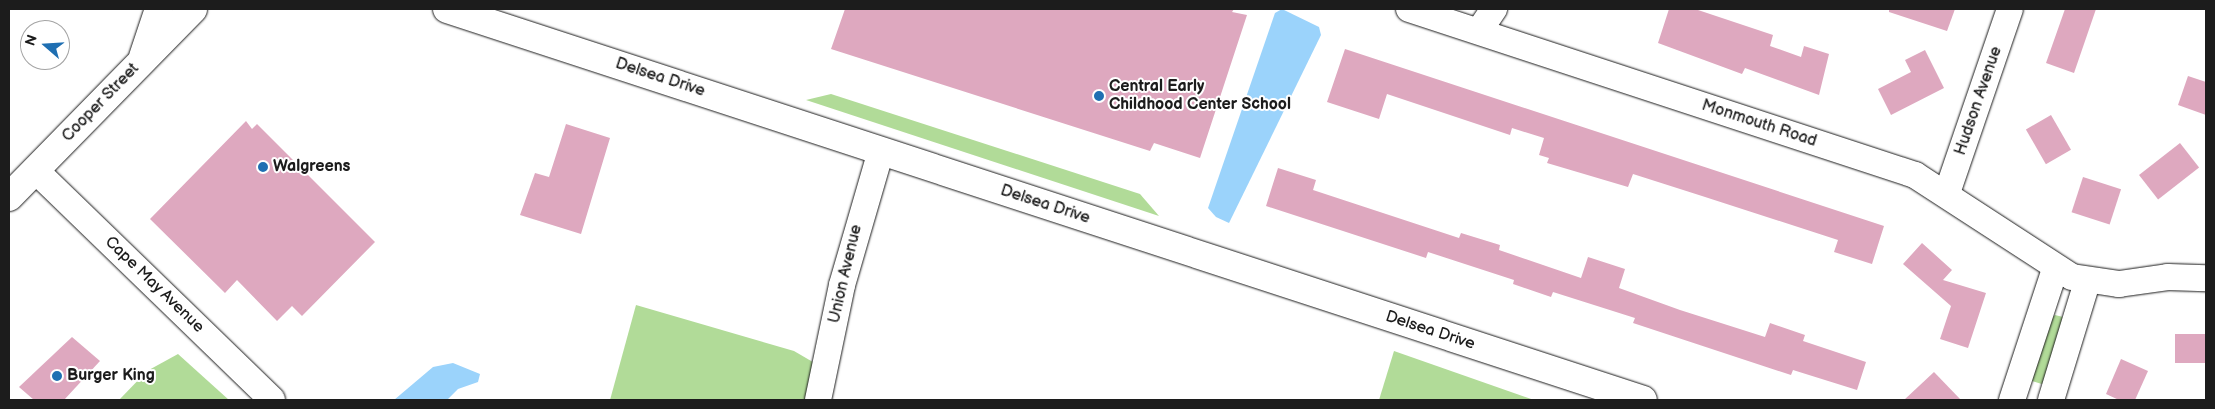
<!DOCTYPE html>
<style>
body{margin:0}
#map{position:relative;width:2215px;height:409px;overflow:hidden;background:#fff;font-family:"Balsamiq Sans",sans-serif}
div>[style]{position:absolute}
.green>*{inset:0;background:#b1db98}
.water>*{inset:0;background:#9bd3fb}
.building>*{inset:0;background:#dea8bf;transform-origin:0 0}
.roads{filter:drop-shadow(0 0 1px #1c1c1c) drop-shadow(0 0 1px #1c1c1c)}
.minor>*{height:26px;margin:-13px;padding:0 13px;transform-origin:13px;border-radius:13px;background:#fff}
.primary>*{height:28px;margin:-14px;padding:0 14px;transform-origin:14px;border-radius:14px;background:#fff}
.dots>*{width:14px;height:14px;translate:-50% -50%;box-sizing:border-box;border:2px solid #fff;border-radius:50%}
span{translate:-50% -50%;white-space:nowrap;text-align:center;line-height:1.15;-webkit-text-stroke:4px #fff;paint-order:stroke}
.street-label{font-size:16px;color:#1c1c1c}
.poi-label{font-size:16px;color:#1c1c1c;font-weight:700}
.left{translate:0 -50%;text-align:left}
.frame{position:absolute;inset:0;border:10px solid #1c1c1c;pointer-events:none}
.north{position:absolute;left:20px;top:20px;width:50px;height:50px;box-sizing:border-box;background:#fff;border:1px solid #a4a4a4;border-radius:50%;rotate:289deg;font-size:14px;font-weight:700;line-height:20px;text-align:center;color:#1c1c1c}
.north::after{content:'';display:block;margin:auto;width:18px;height:22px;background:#1f6fb2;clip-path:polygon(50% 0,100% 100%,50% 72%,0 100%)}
</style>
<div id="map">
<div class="green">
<div style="clip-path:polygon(831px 94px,1140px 194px,1159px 216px,806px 100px)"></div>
<div style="clip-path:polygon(636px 305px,794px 351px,818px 365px,811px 400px,610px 400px)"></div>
<div style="clip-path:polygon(2055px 315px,2063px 317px,2045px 385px,2032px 381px,2051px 318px)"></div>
<div style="clip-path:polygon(1394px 351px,1534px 400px,1379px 400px)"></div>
<div style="clip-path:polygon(178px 354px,229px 400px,119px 400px,147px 371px)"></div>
</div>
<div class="water">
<div style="clip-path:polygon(1282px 9px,1319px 27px,1321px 35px,1229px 223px,1216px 217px,1208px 208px,1275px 13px)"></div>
<div style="clip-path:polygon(453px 363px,480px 374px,478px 382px,458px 389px,447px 400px,394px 400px,433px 367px)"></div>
</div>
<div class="building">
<div style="clip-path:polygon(845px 9px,1234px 9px,1232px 12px,1247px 15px,1200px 158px,1154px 143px,1150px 151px,831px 49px)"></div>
<div style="clip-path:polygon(1669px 9px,1695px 9px,1773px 35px,1770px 46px,1801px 57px,1804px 46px,1829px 54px,1819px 95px,1745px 68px,1742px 74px,1658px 43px)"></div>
<div style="clip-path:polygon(1889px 9px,1955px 9px,1947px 31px,1889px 12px)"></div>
<div style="clip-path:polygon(2065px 9px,2096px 9px,2074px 73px,2046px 63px)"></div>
<div style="clip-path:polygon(1345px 49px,1884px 226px,1872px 264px,1834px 252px,1838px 240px,1702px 196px,1633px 174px,1628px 187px,1547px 163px,1549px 158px,1539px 155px,1544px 138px,1512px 128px,1510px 135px,1387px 94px,1379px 119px,1327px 102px)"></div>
<div style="clip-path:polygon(1925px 50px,1944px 88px,1891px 115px,1878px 89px,1911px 72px,1905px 60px)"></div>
<div style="clip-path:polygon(2188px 76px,2206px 82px,2206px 115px,2178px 105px)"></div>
<div style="left:2051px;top:115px;width:40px;height:29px;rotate:60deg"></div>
<div style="clip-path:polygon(246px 121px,252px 129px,257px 124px,375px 242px,302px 316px,292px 306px,277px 321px,237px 280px,225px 293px,150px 219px)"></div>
<div style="clip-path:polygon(566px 124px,610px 138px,581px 234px,520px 215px,535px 173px,549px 177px)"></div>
<div style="left:2180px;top:143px;width:31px;height:52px;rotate:52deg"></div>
<div style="clip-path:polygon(1278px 168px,1316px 180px,1313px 190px,1459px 238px,1461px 233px,1500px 245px,1499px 250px,1581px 278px,1588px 257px,1625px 269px,1619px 288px,1680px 310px,1765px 337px,1770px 323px,1805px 335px,1803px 341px,1866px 362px,1857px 390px,1793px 370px,1791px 375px,1633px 323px,1635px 318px,1553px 292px,1551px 297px,1513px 284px,1514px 280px,1428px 252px,1426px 258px,1266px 206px)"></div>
<div style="left:2083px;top:177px;width:40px;height:37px;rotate:18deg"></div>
<div style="clip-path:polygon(1922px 243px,1952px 270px,1943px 280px,1986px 293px,1968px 348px,1940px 339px,1951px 306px,1903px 264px)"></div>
<div style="left:2206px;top:334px;width:29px;height:31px;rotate:90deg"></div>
<div style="clip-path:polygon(72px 337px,100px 361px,64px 400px,34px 400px,19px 387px)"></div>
<div style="clip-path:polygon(2121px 359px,2148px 371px,2135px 400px,2119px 400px,2106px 394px)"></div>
<div style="clip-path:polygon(1934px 372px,1961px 400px,1904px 400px)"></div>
</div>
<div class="roads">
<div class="minor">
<div style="left:1409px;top:9px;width:533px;rotate:18.16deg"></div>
<div style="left:1915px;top:175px;width:187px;rotate:33deg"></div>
<div style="left:2072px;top:277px;width:48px;rotate:8.5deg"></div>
<div style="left:2119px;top:284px;width:49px;rotate:-8.1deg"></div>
<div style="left:2168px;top:277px;width:38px;rotate:2deg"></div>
<div style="left:1479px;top:31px;width:27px;rotate:-56deg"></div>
<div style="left:35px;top:170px;width:330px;rotate:44.1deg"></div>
<div style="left:1947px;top:193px;width:194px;rotate:-71.1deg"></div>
<div style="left:818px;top:400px;width:117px;rotate:-78.2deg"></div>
<div style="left:842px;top:285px;width:140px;rotate:-73.8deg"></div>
<div style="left:2012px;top:400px;width:138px;rotate:-71.8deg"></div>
<div style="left:2051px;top:400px;width:123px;rotate:-73deg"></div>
</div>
<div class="primary">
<div style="left:447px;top:9px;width:1258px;rotate:18.1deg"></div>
<div style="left:143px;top:57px;width:51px;rotate:-71.6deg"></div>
<div style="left:9px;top:197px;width:263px;rotate:-45.6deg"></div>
</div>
</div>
<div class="dots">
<div style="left:1099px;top:96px;background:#1f6fb2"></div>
<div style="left:263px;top:167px;background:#1f6fb2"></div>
<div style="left:57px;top:376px;background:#1f6fb2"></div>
</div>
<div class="street-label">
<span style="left:660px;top:78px;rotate:18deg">Delsea Drive</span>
<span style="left:1979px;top:101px;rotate:-71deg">Hudson Avenue</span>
<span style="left:101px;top:103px;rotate:-46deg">Cooper Street</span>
<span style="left:1759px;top:124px;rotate:18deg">Monmouth Road</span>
<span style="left:1045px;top:205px;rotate:18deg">Delsea Drive</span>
<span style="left:846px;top:274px;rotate:-77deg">Union Avenue</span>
<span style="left:154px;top:285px;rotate:44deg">Cape May Avenue</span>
<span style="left:1430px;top:331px;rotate:18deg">Delsea Drive</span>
</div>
<div class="poi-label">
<span class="left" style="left:1109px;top:96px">Central Early<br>Childhood Center School</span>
<span class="left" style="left:273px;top:167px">Walgreens</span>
<span class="left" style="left:67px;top:376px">Burger King</span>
</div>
<div class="frame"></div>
<div class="north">N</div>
</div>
